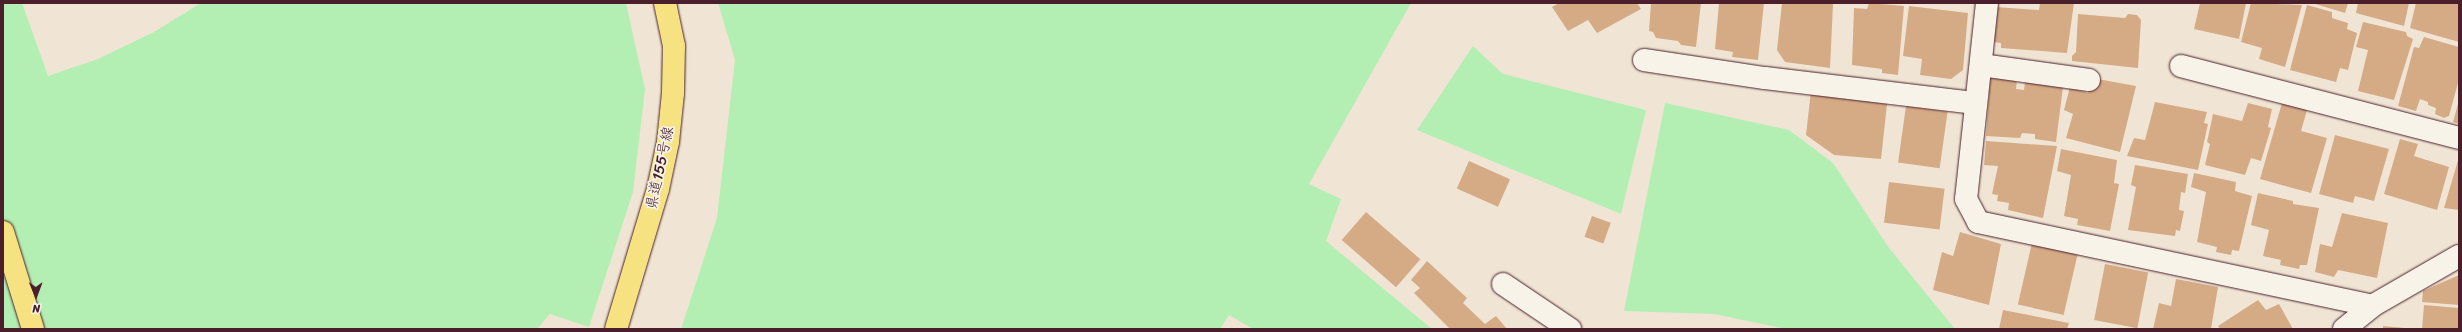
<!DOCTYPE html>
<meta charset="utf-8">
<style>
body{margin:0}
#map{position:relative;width:2462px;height:332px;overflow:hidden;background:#f0e5d4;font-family:Sriracha,"Klee One",sans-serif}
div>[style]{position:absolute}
.green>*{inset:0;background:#b3eeb3}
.building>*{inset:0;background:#d5ab86;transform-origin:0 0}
.roads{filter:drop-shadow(0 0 1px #4a1f2b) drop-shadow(0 0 1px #4a1f2b)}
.minor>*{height:22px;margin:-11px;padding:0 11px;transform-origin:11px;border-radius:11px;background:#f7f3e8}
.major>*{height:22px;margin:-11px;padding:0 11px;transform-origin:11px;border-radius:11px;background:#f7e281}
.highway>*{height:22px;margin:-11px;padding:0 11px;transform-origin:11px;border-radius:11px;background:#f7e281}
span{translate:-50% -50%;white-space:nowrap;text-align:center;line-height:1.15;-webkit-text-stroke:3.5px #f7f3e8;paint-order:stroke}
.street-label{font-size:15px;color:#4a1f2b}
.frame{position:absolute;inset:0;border:4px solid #4a1f2b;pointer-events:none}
.north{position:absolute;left:16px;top:276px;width:40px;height:40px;-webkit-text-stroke:3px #f7f3e8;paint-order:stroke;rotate:179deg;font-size:11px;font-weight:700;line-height:16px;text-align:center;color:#4a1f2b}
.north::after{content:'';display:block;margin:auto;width:14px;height:18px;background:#4a1f2b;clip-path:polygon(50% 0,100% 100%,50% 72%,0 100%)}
</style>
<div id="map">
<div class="green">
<div style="clip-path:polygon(3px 3px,22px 3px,48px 76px,98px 59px,154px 32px,201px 3px,626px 3px,645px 89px,633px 192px,589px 327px,550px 314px,537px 329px,3px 329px)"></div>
<div style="clip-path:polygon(718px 3px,1411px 3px,1309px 184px,1341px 199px,1326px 241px,1432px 329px,1253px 329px,1229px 315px,1220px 329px,681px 329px,717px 218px,735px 60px)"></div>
<div style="clip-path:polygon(1473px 46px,1503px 74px,1646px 110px,1621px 214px,1417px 130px)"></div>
<div style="clip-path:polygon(1665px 103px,1789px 130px,1833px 163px,1889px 248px,1955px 329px,1786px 329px,1714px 314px,1624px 311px)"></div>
</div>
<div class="building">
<div style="clip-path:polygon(1559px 3px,1637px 3px,1641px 9px,1597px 33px,1588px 20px,1568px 31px,1552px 7px)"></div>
<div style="clip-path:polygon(1651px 3px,1701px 3px,1696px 47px,1681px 45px,1678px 41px,1656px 38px,1653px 32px,1649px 31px)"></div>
<div style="clip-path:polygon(1719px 3px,1764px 3px,1758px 60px,1732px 57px,1733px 52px,1715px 49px)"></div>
<div style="clip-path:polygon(1782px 3px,1833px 4px,1830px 68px,1785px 62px,1777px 50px)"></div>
<div style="clip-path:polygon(1869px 3px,1904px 6px,1898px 75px,1882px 73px,1882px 69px,1852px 65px,1854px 8px,1867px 9px)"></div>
<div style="clip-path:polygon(2040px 3px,2074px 3px,2067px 53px,2001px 48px,2001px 43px,1992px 42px,1995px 7px,2039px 10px)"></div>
<div style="clip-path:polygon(2200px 3px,2246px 3px,2239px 39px,2194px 29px)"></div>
<div style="clip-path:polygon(2251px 3px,2302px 5px,2285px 67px,2259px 59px,2262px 48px,2241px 42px)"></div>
<div style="clip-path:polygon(2312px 3px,2348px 3px,2345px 13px)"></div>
<div style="clip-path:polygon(2358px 3px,2409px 3px,2404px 26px,2356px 13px)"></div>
<div style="clip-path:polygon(2416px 3px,2459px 3px,2459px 42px,2410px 28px)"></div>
<div style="clip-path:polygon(2307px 5px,2332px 12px,2332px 18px,2348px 23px,2347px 29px,2357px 33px,2348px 70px,2340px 68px,2336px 82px,2290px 70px)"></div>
<div style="clip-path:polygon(1909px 6px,1968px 13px,1963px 70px,1951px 79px,1920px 75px,1922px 59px,1903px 56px)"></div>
<div style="clip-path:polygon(2078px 14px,2125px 18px,2128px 14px,2137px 15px,2141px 20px,2138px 68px,2072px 61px,2072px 56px,2076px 52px)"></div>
<div style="clip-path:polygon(2363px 22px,2406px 32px,2407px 36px,2413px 39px,2394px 100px,2358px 91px,2368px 50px,2356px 47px)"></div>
<div style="clip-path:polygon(2424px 37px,2459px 47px,2459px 79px,2449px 116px,2444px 118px,2435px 114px,2436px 108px,2428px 105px,2428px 102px,2420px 99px,2416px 111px,2398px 106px,2414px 47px,2419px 48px)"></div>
<div style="clip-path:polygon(1990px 77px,2017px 80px,2016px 89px,2024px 90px,2025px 82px,2063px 87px,2056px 142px,2035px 139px,2035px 134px,2022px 133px,2020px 138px,1986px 136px)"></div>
<div style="clip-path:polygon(2092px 78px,2136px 86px,2120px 152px,2066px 138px,2073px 114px,2064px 110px,2070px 87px,2088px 93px)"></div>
<div style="clip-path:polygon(1811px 91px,1887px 104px,1881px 159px,1834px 155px,1806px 135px)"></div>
<div style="clip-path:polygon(2459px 100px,2459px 124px,2453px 122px)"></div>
<div style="clip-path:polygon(2155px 102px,2207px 112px,2204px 123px,2208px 124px,2198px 170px,2127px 156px,2134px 138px,2145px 140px)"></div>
<div style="clip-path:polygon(2248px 103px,2272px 109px,2268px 127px,2271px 128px,2261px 161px,2251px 158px,2245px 175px,2205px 165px,2210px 144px,2207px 142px,2213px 114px,2242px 121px)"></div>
<div style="clip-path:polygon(2282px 103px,2307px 110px,2301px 131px,2327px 138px,2311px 193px,2260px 179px)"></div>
<div style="left:1906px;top:106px;width:42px;height:57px;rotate:8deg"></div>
<div style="clip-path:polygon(2335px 135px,2389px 149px,2374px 201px,2355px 196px,2353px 203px,2319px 194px)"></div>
<div style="clip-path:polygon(2400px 139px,2418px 144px,2414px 156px,2449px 167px,2437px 210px,2384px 194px)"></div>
<div style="clip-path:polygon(1986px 141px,2057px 146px,2043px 218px,2008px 210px,2009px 203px,1997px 201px,1998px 195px,1992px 194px,1998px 166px,1984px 165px)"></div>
<div style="clip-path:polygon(2061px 149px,2117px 160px,2114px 183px,2119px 184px,2110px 231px,2077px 225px,2078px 219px,2064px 216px,2071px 175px,2057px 171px)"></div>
<div style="clip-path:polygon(2459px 157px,2459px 210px,2444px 208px)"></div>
<div style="left:1469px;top:161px;width:45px;height:30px;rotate:24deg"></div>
<div style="clip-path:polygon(2135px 165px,2188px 174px,2185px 193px,2181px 192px,2179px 210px,2184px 211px,2180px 231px,2176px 230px,2175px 236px,2128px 230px,2136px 187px,2131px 185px)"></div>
<div style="clip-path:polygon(2194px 173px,2236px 182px,2235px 191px,2252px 196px,2239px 251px,2232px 250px,2231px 255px,2216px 252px,2217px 247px,2197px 242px,2206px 192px,2191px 187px)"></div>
<div style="left:1889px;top:182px;width:56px;height:41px;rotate:7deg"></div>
<div style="clip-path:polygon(2258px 193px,2293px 201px,2293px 204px,2319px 208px,2307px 265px,2300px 265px,2299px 269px,2280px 265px,2281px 260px,2263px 256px,2269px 230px,2251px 225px)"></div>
<div style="left:1366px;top:212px;width:72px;height:37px;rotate:41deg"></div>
<div style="clip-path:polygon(2342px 213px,2388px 223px,2377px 278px,2338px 270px,2334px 277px,2315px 272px,2320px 244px,2332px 247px)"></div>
<div style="left:1592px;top:216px;width:20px;height:22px;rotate:20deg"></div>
<div style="clip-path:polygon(1960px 232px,2001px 244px,1989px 305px,1933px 290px,1942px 252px,1953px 256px)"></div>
<div style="left:2032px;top:243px;width:47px;height:63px;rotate:13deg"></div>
<div style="clip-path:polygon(1427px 261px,1467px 298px,1463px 303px,1485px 324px,1496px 316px,1507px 329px,1450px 329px,1414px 293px,1420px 288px,1411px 280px)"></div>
<div style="left:2105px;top:264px;width:44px;height:57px;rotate:11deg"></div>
<div style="clip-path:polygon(2459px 275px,2459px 305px,2422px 302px,2423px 291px)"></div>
<div style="clip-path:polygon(2176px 279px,2218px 287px,2211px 329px,2153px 329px,2159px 303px,2171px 306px)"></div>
<div style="clip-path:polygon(2258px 300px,2266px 310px,2279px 304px,2293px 329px,2220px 329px,2218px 326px)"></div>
<div style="clip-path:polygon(2424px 305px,2459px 308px,2459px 329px,2422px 329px)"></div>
<div style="clip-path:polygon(2003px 310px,2069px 323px,2067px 329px,1999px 329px)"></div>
<div style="clip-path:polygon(2383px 326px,2405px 328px,2405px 329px,2383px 329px)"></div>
</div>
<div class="roads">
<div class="minor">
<div style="left:1987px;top:3px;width:197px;rotate:96.1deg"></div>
<div style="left:1966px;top:199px;width:26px;rotate:62deg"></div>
<div style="left:1978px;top:222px;width:403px;rotate:12deg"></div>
<div style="left:1644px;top:60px;width:122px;rotate:8.5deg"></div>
<div style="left:1765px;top:78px;width:212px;rotate:6.8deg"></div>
<div style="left:1981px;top:65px;width:109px;rotate:7.9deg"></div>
<div style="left:2181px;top:66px;width:287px;rotate:14.5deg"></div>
<div style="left:1503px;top:284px;width:81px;rotate:33.9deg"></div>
<div style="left:2344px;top:329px;width:36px;rotate:-39deg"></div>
<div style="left:2372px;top:306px;width:100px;rotate:-29.9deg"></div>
</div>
<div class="major">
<div style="left:616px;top:329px;width:146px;rotate:-73.3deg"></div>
<div style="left:658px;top:189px;width:48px;rotate:-78deg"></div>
<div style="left:668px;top:142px;width:49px;rotate:-84.2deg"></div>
<div style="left:673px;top:93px;width:47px;rotate:-88.8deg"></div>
<div style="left:674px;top:46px;width:44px;rotate:-101.8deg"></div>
</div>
<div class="highway">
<div style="left:3px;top:232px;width:102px;rotate:72.8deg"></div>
</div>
</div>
<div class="street-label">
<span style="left:660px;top:168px;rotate:-78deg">県道155号線</span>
</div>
<div class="frame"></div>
<div class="north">N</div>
</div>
